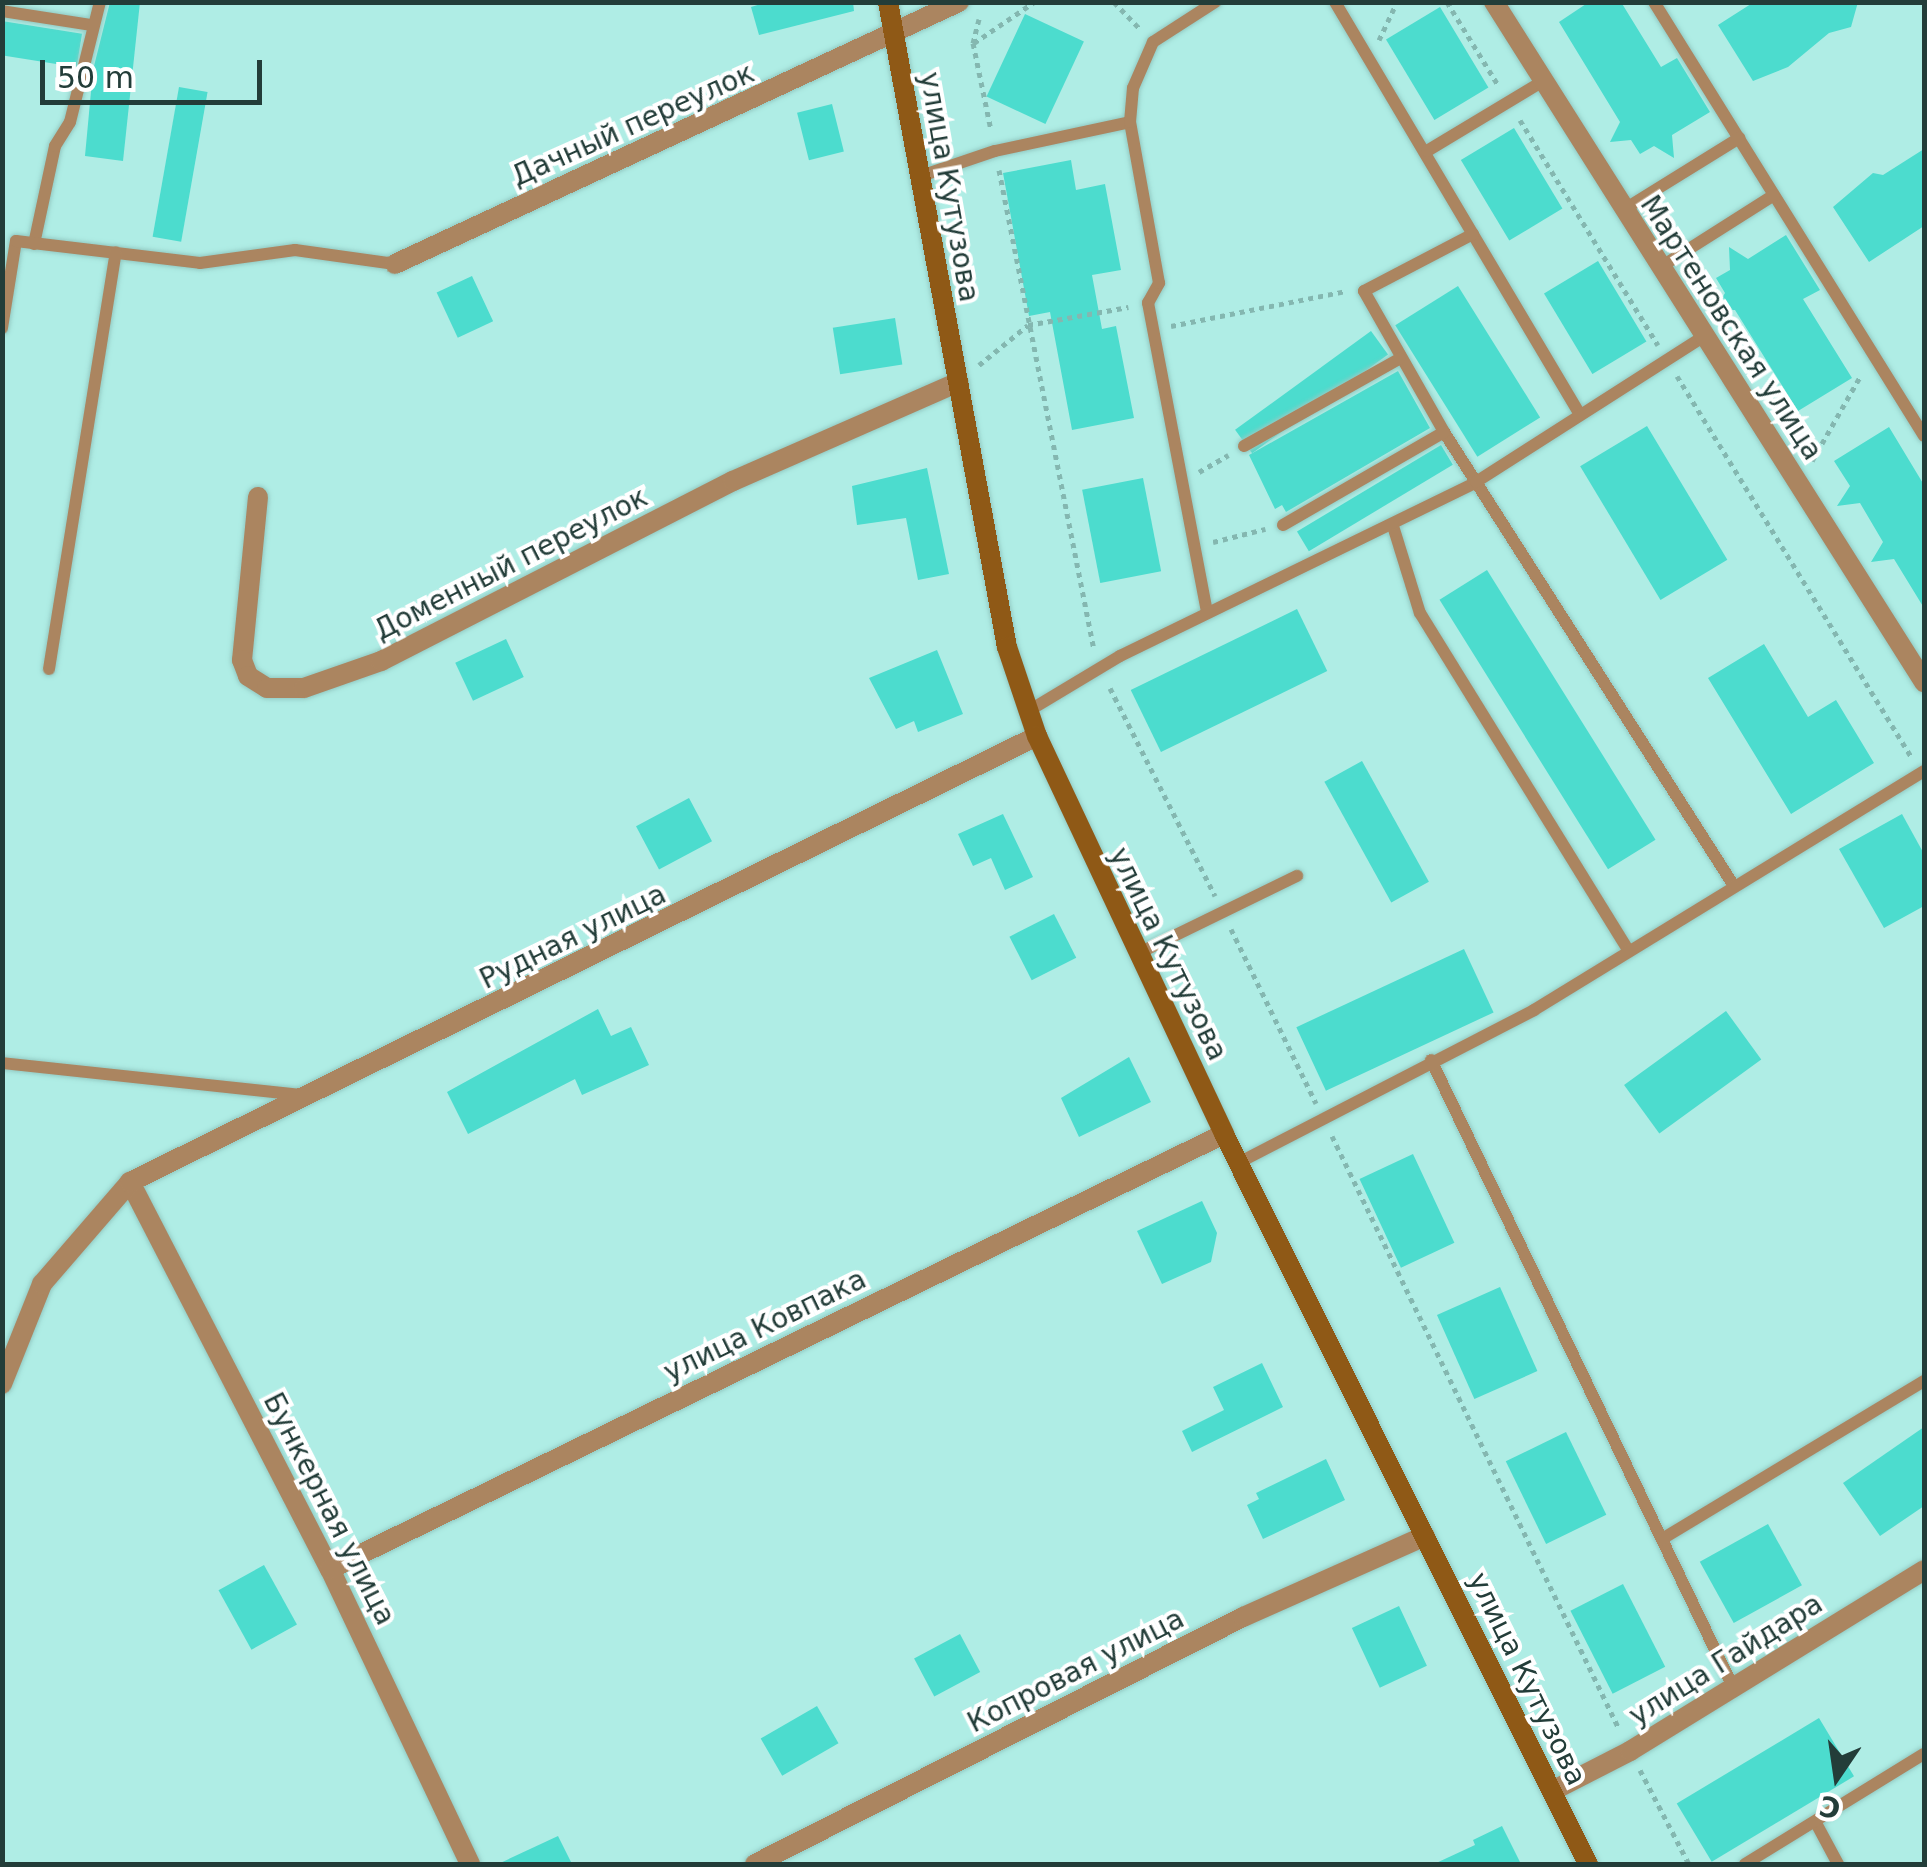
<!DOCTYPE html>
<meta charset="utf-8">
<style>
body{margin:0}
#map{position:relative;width:1927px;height:1867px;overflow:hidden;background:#afede5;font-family:"DejaVu Sans",sans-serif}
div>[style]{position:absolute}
.building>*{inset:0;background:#4cdcce;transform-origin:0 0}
.path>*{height:5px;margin-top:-2.5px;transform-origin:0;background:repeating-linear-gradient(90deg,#84b7b0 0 5px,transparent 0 10px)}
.roads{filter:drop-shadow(0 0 2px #93cac3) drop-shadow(0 0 2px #93cac3)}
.lane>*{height:12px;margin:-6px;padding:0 6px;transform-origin:6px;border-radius:6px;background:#ab8560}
.street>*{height:20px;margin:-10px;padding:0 10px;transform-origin:10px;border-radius:10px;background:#ab8560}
.secondary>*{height:20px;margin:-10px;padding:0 10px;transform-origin:10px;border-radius:10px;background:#8f5916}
span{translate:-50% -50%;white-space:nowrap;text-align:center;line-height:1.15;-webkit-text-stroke:8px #fff;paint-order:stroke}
.street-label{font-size:28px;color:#233d39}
.frame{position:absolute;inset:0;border:5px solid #233d39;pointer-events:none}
.north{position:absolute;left:1787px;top:1727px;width:100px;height:100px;-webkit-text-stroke:8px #fff;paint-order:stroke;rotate:193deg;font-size:28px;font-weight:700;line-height:40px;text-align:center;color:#233d39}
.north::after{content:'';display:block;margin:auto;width:35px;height:45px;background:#233d39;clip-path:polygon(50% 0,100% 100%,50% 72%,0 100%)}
.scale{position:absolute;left:40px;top:60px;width:222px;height:45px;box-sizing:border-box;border:5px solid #233d39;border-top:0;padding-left:12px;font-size:30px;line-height:35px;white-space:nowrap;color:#233d39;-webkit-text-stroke:8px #fff;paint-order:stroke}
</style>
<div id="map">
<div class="building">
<div style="clip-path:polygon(110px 2px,140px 2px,123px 161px,85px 156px,93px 70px)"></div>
<div style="clip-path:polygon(767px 2px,853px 2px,854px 11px,759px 35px,751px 7px)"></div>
<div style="clip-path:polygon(1589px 2px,1621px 2px,1661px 67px,1677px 58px,1710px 112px,1672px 135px,1674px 158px,1654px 146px,1640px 154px,1631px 140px,1610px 142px,1620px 122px,1559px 22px)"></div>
<div style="clip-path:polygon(1754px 2px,1858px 2px,1851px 27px,1829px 33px,1788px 67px,1753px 81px,1718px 25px)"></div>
<div style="left:1440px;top:7px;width:94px;height:63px;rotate:59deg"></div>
<div style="left:1025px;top:14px;width:65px;height:91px;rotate:25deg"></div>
<div style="left:2px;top:21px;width:81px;height:34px;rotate:9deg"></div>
<div style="left:179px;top:87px;width:29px;height:152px;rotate:10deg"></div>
<div style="left:832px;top:104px;width:49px;height:36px;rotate:76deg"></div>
<div style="left:1514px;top:128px;width:94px;height:62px;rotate:59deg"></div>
<div style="clip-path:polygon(1924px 149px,1924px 226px,1869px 262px,1833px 207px,1873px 173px,1883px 175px)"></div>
<div style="clip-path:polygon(1071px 160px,1076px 190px,1105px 184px,1121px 270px,1092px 275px,1102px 329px,1116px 326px,1134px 418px,1072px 430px,1050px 312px,1029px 316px,1003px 173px)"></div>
<div style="clip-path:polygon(1786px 235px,1820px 290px,1803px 299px,1852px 378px,1798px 411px,1735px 310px,1714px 311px,1725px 293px,1716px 278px,1730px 270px,1729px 247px,1748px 259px)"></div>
<div style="left:1598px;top:261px;width:94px;height:63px;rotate:59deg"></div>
<div style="left:472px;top:276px;width:50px;height:39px;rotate:65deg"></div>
<div style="left:1458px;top:286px;width:155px;height:74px;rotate:58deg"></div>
<div style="left:895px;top:318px;width:47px;height:63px;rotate:81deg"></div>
<div style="left:1371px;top:331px;width:29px;height:168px;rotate:54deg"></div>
<div style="clip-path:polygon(1398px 371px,1430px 428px,1286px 512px,1282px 505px,1275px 509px,1249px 455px)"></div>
<div style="left:1647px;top:426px;width:156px;height:78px;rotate:59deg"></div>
<div style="clip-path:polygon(1889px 427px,1924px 485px,1924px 608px,1894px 559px,1871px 562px,1883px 542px,1860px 503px,1837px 506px,1850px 486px,1834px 461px)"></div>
<div style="left:1441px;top:445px;width:23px;height:168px;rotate:59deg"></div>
<div style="clip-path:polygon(927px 468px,949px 574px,918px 580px,906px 518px,857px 525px,852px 486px)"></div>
<div style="left:1143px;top:478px;width:95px;height:62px;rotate:79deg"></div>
<div style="left:1487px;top:570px;width:318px;height:56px;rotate:58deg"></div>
<div style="left:1297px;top:609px;width:69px;height:185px;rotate:64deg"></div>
<div style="left:506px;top:639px;width:42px;height:56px;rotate:65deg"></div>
<div style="clip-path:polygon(1764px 644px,1808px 717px,1836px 700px,1874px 763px,1791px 814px,1708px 678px)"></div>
<div style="clip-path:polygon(937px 650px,963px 714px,918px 732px,914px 721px,896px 729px,869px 678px)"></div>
<div style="left:1362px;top:761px;width:138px;height:43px;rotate:61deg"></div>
<div style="left:689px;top:798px;width:49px;height:60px;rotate:62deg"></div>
<div style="clip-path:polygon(1003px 814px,1033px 877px,1005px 890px,991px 858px,973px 866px,958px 834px)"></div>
<div style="clip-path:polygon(1902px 814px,1924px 854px,1924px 906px,1884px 928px,1839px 849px)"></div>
<div style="left:1054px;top:914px;width:49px;height:50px;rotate:63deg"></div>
<div style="left:1464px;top:949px;width:70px;height:185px;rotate:65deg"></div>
<div style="clip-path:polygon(598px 1009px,611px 1036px,631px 1027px,649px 1065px,582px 1095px,575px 1079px,468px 1134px,447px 1092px)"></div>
<div style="left:1726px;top:1011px;width:60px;height:126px;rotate:54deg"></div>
<div style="clip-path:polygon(1129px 1057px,1151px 1102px,1079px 1137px,1061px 1098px)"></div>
<div style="left:1413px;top:1154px;width:98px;height:59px;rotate:65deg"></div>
<div style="clip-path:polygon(1202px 1201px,1217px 1233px,1211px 1262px,1162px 1284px,1137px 1231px)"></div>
<div style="left:1500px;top:1287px;width:92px;height:69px;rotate:66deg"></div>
<div style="clip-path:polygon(1262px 1363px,1283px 1407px,1192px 1452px,1182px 1431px,1224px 1410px,1213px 1387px)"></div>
<div style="clip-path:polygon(1924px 1427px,1924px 1506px,1880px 1536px,1843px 1483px)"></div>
<div style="left:1566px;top:1432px;width:92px;height:67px;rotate:64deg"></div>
<div style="clip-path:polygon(1326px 1459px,1345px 1500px,1263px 1539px,1247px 1505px,1259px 1499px,1256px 1493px)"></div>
<div style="left:1768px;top:1524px;width:70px;height:78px;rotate:61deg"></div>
<div style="left:264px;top:1565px;width:68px;height:52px;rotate:61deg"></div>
<div style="left:1623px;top:1584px;width:93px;height:59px;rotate:63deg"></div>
<div style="left:1399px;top:1606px;width:66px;height:52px;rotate:65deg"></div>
<div style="left:960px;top:1634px;width:43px;height:52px;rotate:62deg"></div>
<div style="left:817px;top:1706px;width:43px;height:65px;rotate:60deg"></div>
<div style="left:1819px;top:1718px;width:68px;height:166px;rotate:59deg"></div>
<div style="clip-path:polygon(1502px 1826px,1521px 1864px,1434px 1864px,1475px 1845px,1473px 1840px)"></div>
<div style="clip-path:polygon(558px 1836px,572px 1864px,498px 1864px)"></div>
</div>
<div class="path">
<div style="left:1114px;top:2px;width:37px;rotate:46deg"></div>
<div style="left:1447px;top:2px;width:97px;rotate:58.4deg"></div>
<div style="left:979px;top:19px;width:25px;rotate:104deg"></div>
<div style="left:973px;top:43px;width:89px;rotate:78.3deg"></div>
<div style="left:1379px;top:40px;width:42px;rotate:-64.7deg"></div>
<div style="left:974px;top:43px;width:73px;rotate:-34.3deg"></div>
<div style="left:1520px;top:120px;width:264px;rotate:58.5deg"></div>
<div style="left:999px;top:170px;width:489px;rotate:78.8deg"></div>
<div style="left:1171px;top:326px;width:178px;rotate:-11.3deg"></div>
<div style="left:979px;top:365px;width:63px;rotate:-39.2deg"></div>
<div style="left:1028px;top:325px;width:102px;rotate:-10.2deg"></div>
<div style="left:1677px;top:376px;width:448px;rotate:58.4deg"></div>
<div style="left:1812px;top:461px;width:99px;rotate:-60.3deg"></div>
<div style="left:1199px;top:472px;width:34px;rotate:-30deg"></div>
<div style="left:1213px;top:542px;width:54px;rotate:-14deg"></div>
<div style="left:1110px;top:688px;width:233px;rotate:63.2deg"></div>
<div style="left:1231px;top:929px;width:194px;rotate:64deg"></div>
<div style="left:1332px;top:1136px;width:659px;rotate:64.17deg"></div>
<div style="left:1640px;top:1770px;width:106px;rotate:62.5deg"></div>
</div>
<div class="roads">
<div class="lane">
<div style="left:1335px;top:2px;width:477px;rotate:59.3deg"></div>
<div style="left:1654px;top:2px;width:511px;rotate:58.11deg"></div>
<div style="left:2px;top:11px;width:90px;rotate:8.9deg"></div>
<div style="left:1427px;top:151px;width:135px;rotate:-31.1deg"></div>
<div style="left:918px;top:177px;width:81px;rotate:-18.7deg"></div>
<div style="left:995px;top:151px;width:138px;rotate:-12.1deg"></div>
<div style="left:1623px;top:210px;width:137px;rotate:-31.8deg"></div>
<div style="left:1473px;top:234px;width:123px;rotate:152.4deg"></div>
<div style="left:1364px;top:291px;width:162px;rotate:60.4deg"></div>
<div style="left:1444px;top:432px;width:539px;rotate:57.43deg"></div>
<div style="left:34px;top:244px;width:100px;rotate:-77.9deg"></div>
<div style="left:55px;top:146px;width:28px;rotate:-58deg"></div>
<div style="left:70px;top:122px;width:124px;rotate:-76deg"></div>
<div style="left:1659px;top:268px;width:136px;rotate:-32.4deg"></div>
<div style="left:2px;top:328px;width:88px;rotate:-80.9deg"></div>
<div style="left:16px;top:241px;width:185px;rotate:6.8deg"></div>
<div style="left:200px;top:263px;width:96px;rotate:-7.8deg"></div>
<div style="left:295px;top:250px;width:101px;rotate:8deg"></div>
<div style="left:1244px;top:446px;width:178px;rotate:-29.3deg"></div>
<div style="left:1283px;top:525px;width:186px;rotate:-30deg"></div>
<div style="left:1393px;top:526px;width:91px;rotate:72.8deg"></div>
<div style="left:1420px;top:613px;width:397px;rotate:58.3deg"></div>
<div style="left:1207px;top:612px;width:315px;rotate:-100.8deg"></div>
<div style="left:1148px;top:303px;width:23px;rotate:-61deg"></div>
<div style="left:1159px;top:283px;width:164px;rotate:-100.2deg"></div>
<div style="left:1130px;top:122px;width:34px;rotate:-85deg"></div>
<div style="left:1133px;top:88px;width:50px;rotate:-66.5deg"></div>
<div style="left:1153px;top:42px;width:74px;rotate:-32.8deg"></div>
<div style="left:49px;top:669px;width:422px;rotate:-80.9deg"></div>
<div style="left:1030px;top:710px;width:105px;rotate:-31deg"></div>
<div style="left:1120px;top:656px;width:396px;rotate:-26deg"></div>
<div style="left:1476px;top:482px;width:269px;rotate:-32.6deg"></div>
<div style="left:1139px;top:953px;width:176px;rotate:-26deg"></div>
<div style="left:1431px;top:1060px;width:696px;rotate:64.28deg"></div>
<div style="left:2px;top:1063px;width:302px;rotate:6.1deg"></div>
<div style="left:1240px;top:1162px;width:331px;rotate:-27.3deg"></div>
<div style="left:1534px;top:1010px;width:457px;rotate:-31.5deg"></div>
<div style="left:1662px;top:1539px;width:306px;rotate:-31.1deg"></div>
<div style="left:1816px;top:1823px;width:47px;rotate:61.8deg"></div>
<div style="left:1745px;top:1864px;width:210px;rotate:-31.6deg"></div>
</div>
<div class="street">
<div style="left:1494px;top:2px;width:805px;rotate:57.69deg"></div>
<div style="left:395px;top:264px;width:622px;rotate:-24.92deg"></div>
<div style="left:258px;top:497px;width:164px;rotate:95.6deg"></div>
<div style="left:242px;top:660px;width:17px;rotate:69deg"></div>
<div style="left:248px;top:676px;width:22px;rotate:32deg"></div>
<div style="left:267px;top:688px;width:37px"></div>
<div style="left:304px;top:688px;width:82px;rotate:-19.3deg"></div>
<div style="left:381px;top:661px;width:395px;rotate:-27.1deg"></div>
<div style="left:733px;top:481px;width:246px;rotate:-23.7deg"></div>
<div style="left:130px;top:1182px;width:436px;rotate:62.7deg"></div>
<div style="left:330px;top:1569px;width:327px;rotate:64.6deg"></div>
<div style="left:2px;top:1384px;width:108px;rotate:-68.2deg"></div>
<div style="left:42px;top:1284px;width:135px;rotate:-49.2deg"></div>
<div style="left:130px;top:1182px;width:1011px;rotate:-26.18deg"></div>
<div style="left:330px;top:1569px;width:994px;rotate:-25.95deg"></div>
<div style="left:1552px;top:1791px;width:88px;rotate:-27.1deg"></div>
<div style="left:1630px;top:1751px;width:345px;rotate:-31.6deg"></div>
<div style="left:755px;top:1864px;width:547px;rotate:-26.85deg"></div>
<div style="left:1243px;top:1617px;width:199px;rotate:-24deg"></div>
</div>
<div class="secondary">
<div style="left:888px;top:2px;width:656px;rotate:79.55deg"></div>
<div style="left:1007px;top:647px;width:94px;rotate:71.4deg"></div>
<div style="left:1037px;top:736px;width:440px;rotate:64.8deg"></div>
<div style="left:1224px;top:1134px;width:816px;rotate:63.5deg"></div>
</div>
</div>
<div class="street-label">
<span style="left:633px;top:125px;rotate:-24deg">Дачный переулок</span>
<span style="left:949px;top:187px;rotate:80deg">улица Кутузова</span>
<span style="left:1731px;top:328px;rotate:57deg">Мартеновская улица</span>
<span style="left:511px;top:564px;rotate:-27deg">Доменный переулок</span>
<span style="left:573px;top:937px;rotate:-26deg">Рудная улица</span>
<span style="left:1168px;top:954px;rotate:64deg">улица Кутузова</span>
<span style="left:765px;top:1326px;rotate:-26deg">улица Ковпака</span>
<span style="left:329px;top:1509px;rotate:63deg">Бункерная улица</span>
<span style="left:1726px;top:1660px;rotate:-32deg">улица Гайдара</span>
<span style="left:1076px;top:1671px;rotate:-27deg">Копровая улица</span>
<span style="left:1527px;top:1679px;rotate:64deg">улица Кутузова</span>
</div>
<div class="frame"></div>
<div class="north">С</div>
<div class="scale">50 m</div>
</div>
